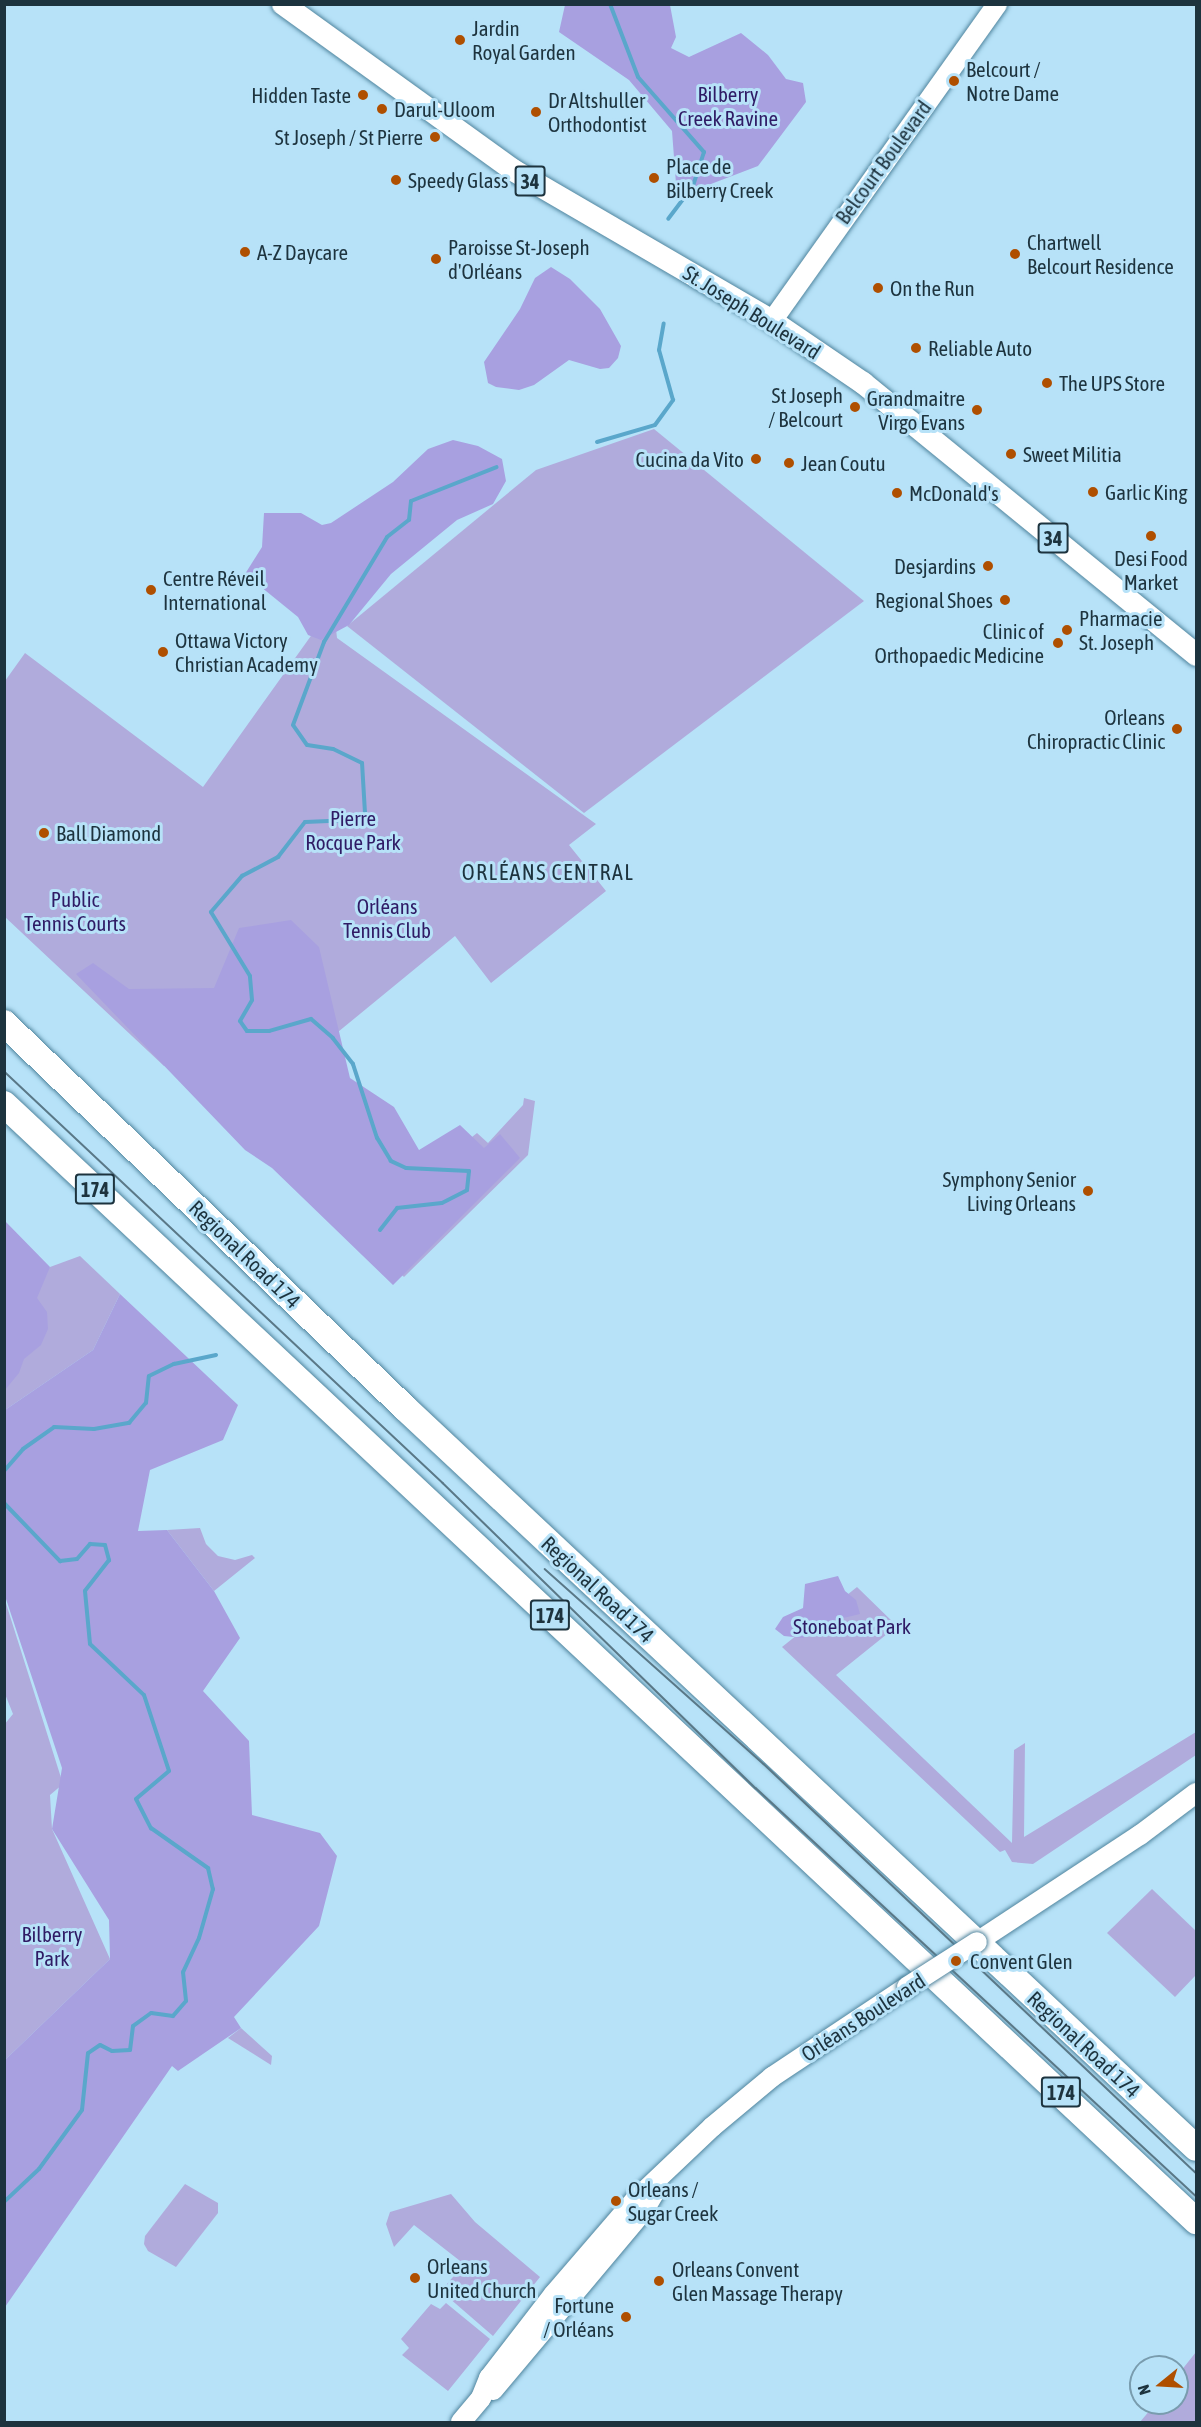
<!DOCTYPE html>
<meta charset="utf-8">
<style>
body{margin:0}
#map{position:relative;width:1201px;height:2427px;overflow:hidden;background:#b7e2f8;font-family:"Asap Condensed",sans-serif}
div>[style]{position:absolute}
.green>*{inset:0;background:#b0abdc}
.forest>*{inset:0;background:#a8a0e0}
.stream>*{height:4px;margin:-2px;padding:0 2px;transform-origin:2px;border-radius:2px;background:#5aa7cb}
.roads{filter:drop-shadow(0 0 2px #50859e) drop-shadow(0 0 2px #50859e)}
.secondary>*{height:20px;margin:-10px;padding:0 10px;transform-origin:10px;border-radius:10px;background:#fff}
.primary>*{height:22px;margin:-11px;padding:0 11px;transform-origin:11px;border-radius:11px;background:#fff}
.highway>*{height:26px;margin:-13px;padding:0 13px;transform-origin:13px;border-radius:13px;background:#fff}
.tram>*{height:1.5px;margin:-0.75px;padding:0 0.75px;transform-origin:0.75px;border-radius:0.75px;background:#5a7887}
.bridges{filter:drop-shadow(0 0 2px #50859e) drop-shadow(0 0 2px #50859e)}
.secondary-bridge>*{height:20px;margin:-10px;padding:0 10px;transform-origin:10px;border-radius:10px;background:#fff}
.dots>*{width:16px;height:16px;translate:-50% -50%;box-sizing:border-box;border:3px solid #b7e2f8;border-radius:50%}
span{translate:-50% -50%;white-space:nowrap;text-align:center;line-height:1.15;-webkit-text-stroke:6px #b7e2f8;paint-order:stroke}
.shield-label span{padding:2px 4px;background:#b7e2f8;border:2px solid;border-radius:4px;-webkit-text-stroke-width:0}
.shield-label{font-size:20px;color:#1d333e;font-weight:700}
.poi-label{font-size:21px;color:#1d333e}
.left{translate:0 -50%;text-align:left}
.right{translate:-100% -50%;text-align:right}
.park-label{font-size:21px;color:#2f1b65}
.street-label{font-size:21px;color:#1d333e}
.neighbourhood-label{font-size:22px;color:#1d333e;letter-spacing:1.5px}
.frame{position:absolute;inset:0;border:6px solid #1d333e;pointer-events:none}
.north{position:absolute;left:1129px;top:2355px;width:60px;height:60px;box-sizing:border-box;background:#b7e2f8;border:2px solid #799cae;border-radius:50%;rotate:252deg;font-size:16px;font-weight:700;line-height:24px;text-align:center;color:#1d333e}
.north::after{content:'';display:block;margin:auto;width:21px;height:27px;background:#af4f00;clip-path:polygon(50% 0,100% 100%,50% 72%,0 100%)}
</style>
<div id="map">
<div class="green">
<div style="clip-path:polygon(654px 429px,864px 601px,584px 813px,347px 626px,536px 470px)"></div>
<div style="clip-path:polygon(336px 629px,337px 638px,596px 824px,569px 845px,606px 891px,491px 983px,455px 936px,327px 1041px,266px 984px,164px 1066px,5px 917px,5px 681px,25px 653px,203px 787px,313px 633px)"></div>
<div style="clip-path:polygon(524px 1098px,535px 1101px,528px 1155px,404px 1277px,355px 1231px,477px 1133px,488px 1143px,523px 1105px)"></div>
<div style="clip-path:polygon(80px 1256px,120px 1294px,93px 1350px,5px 1410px,5px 1303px,50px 1267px)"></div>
<div style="clip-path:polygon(200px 1528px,206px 1544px,218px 1556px,235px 1560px,252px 1555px,255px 1558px,214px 1591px,167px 1530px)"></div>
<div style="clip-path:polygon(857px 1587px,897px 1626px,836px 1675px,1012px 1843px,1014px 1750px,1025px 1743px,1024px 1837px,1196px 1732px,1196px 1755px,1033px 1864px,1012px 1862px,1005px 1850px,1000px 1852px,782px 1647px)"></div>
<div style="clip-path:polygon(4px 1597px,63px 1784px,50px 1795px,52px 1829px,110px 1959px,5px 2060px,4px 1725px,13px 1714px,5px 1694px)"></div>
<div style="clip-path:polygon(1152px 1889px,1196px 1931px,1196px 1975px,1175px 1997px,1107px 1933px)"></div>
<div style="clip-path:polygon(241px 2028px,272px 2056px,271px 2065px,228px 2038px)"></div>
<div style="clip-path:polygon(185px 2184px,218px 2203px,218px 2213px,176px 2267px,148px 2251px,144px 2244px,145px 2236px)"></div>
<div style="clip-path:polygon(451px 2194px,475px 2222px,540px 2277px,493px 2336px,441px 2291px,464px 2264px,414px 2225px,394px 2247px,386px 2224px,390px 2212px)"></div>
<div style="clip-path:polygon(446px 2303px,490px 2339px,448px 2391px,402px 2355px,409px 2348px,401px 2339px,431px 2304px,440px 2309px)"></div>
<div style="clip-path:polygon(1196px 2352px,1196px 2422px,1140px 2422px,1156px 2403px,1177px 2403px,1177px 2376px)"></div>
</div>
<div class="forest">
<div style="clip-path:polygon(565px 5px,670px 5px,676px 37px,671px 48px,689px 57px,741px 33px,768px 55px,786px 79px,803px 83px,806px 102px,758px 166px,677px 197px,672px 131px,629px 80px,559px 32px)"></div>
<div style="clip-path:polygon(551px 267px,570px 279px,600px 309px,621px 346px,618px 358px,609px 368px,600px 369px,569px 360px,534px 385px,519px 390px,496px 387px,488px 383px,484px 362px,520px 309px,535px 278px)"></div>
<div style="clip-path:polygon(453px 440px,478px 446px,502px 459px,506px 481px,493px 504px,457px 520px,391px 574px,349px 625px,321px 640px,308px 635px,298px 617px,245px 574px,262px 547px,264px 513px,301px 513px,322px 525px,331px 523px,393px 482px,428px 449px)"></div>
<div style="clip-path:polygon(291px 920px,319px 947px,350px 1078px,394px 1107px,419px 1150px,460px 1125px,484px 1148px,500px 1134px,520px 1158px,393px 1285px,272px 1168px,245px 1150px,76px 974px,93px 963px,129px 989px,214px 988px,239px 928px)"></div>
<div style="clip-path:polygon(5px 1221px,50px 1267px,37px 1298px,47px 1312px,48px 1329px,41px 1345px,24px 1359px,19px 1373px,5px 1390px)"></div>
<div style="clip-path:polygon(120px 1294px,238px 1405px,223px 1440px,150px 1470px,138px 1531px,167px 1530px,214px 1591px,240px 1638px,203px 1691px,249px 1741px,252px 1815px,320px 1833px,337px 1856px,319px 1926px,234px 2017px,241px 2028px,178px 2071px,172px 2066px,5px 2307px,5px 2060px,110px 1959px,109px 1920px,52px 1829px,62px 1768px,5px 1596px,5px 1410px,93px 1350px)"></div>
<div style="clip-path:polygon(838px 1576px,845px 1591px,856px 1600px,860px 1614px,818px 1624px,803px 1638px,784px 1636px,775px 1629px,783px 1617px,803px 1608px,805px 1584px)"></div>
</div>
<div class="stream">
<div style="left:610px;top:4px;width:78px;rotate:69deg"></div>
<div style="left:638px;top:77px;width:100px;rotate:48.7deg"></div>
<div style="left:704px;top:152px;width:36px;rotate:108deg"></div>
<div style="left:693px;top:186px;width:41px;rotate:127.1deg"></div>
<div style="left:597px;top:442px;width:60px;rotate:-16.3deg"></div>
<div style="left:655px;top:425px;width:31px;rotate:-54deg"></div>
<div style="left:673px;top:400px;width:52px;rotate:-105.6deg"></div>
<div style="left:659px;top:350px;width:27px;rotate:-80deg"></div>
<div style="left:380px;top:1230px;width:28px;rotate:-52deg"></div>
<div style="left:397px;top:1208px;width:45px;rotate:-6.3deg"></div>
<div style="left:442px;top:1203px;width:28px;rotate:-27deg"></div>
<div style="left:467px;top:1190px;width:19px;rotate:-84deg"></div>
<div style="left:469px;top:1171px;width:63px;rotate:-177.3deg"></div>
<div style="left:406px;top:1168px;width:17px;rotate:-155deg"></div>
<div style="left:391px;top:1161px;width:27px;rotate:-121deg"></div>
<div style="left:377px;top:1138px;width:78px;rotate:-108deg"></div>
<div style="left:353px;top:1064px;width:33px;rotate:-128deg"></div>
<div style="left:333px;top:1038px;width:29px;rotate:-139deg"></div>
<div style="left:311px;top:1019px;width:44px;rotate:164.1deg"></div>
<div style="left:269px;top:1031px;width:22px;rotate:180deg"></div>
<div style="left:247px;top:1031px;width:12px;rotate:-125deg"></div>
<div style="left:240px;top:1021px;width:24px;rotate:-60deg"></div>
<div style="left:252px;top:1000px;width:24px;rotate:-95deg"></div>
<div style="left:250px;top:976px;width:75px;rotate:-121.4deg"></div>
<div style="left:211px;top:912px;width:48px;rotate:-49.3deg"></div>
<div style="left:242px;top:876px;width:41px;rotate:-27.8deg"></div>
<div style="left:278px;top:857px;width:44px;rotate:-52.4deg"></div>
<div style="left:305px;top:822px;width:47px;rotate:-2.4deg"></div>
<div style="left:352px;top:820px;width:15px;rotate:-28deg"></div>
<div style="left:365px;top:813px;width:50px;rotate:-93.4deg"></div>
<div style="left:362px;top:763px;width:32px;rotate:-154deg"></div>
<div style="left:333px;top:749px;width:26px;rotate:-171deg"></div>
<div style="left:307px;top:745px;width:24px;rotate:-125deg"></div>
<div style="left:293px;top:725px;width:89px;rotate:-69.5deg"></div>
<div style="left:324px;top:642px;width:122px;rotate:-59deg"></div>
<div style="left:387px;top:537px;width:28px;rotate:-38deg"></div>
<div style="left:409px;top:520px;width:19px;rotate:-84deg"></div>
<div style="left:411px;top:501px;width:92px;rotate:-21.6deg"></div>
<div style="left:4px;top:1471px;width:29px;rotate:-49deg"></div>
<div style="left:23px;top:1449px;width:38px;rotate:-35deg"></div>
<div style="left:54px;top:1427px;width:40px;rotate:2.9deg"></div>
<div style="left:94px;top:1429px;width:36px;rotate:-10deg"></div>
<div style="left:129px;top:1423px;width:26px;rotate:-50deg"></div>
<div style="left:146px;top:1403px;width:27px;rotate:-84deg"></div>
<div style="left:149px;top:1376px;width:28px;rotate:-26deg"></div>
<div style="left:174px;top:1364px;width:43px;rotate:-12.1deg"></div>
<div style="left:4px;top:1503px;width:81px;rotate:46deg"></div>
<div style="left:60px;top:1561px;width:17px;rotate:-7deg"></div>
<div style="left:77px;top:1559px;width:20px;rotate:-49deg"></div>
<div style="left:90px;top:1544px;width:15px;rotate:4deg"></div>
<div style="left:105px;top:1545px;width:16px;rotate:75deg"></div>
<div style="left:109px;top:1560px;width:39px;rotate:128deg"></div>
<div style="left:85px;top:1591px;width:53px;rotate:84.6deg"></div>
<div style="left:90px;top:1644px;width:74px;rotate:43.4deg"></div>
<div style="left:144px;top:1695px;width:80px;rotate:71.8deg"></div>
<div style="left:169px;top:1771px;width:43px;rotate:139.7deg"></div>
<div style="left:136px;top:1799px;width:33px;rotate:63deg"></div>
<div style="left:151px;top:1828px;width:70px;rotate:35.1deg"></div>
<div style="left:208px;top:1868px;width:22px;rotate:77deg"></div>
<div style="left:213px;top:1889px;width:51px;rotate:105.9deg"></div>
<div style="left:199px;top:1938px;width:38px;rotate:115deg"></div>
<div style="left:183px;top:1972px;width:29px;rotate:84deg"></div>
<div style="left:186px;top:2001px;width:20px;rotate:131deg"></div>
<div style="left:173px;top:2016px;width:22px;rotate:-172deg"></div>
<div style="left:151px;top:2013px;width:22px;rotate:144deg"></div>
<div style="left:133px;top:2026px;width:24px;rotate:97deg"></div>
<div style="left:130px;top:2050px;width:18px;rotate:177deg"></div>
<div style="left:112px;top:2051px;width:13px;rotate:-153deg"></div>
<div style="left:100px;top:2045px;width:14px;rotate:146deg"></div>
<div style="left:88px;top:2053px;width:57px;rotate:96deg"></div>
<div style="left:82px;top:2110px;width:73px;rotate:126.1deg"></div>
<div style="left:39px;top:2169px;width:48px;rotate:136.7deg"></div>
</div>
<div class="roads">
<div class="secondary">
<div style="left:772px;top:321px;width:389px;rotate:-54.6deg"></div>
<div style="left:977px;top:1942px;width:195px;rotate:-33.3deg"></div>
<div style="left:1140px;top:1835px;width:70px;rotate:-36.9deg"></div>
<div style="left:493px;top:2390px;width:235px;rotate:-50deg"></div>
<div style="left:644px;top:2210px;width:26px;rotate:-59deg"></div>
<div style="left:461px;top:2422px;width:31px;rotate:-50deg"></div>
<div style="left:481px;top:2398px;width:22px;rotate:-68deg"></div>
<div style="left:489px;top:2378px;width:106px;rotate:-52.3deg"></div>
<div style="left:554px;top:2294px;width:123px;rotate:-49.3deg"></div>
<div style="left:634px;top:2201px;width:108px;rotate:-43.5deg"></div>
<div style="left:712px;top:2127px;width:78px;rotate:-39.8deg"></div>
<div style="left:772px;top:2077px;width:162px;rotate:-33.7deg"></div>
</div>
<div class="primary">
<div style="left:283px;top:4px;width:284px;rotate:35.8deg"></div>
<div style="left:513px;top:170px;width:300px;rotate:30.2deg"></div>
<div style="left:772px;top:321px;width:110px;rotate:34.3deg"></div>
<div style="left:863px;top:383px;width:430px;rotate:39.2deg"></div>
</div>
<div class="highway">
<div style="left:4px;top:1023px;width:556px;rotate:43.83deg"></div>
<div style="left:405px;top:1408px;width:1083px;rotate:43.09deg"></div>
<div style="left:4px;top:1104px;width:1634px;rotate:43.14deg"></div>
</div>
</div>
<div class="tram">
<div style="left:4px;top:1071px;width:602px;rotate:43.18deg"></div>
<div style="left:443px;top:1483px;width:437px;rotate:44.3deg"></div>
<div style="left:756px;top:1788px;width:600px;rotate:42.84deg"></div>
<div style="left:545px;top:1569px;width:293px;rotate:41.7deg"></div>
<div style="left:764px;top:1764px;width:595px;rotate:43.43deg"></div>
</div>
<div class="bridges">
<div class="secondary-bridge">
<div style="left:907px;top:1987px;width:83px;rotate:-32.7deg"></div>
</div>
</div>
<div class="dots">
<div style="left:460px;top:40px;background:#af4f00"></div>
<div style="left:954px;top:81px;background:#af4f00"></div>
<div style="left:363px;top:95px;background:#af4f00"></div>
<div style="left:382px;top:109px;background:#af4f00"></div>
<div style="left:536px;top:112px;background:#af4f00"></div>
<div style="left:435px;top:137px;background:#af4f00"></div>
<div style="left:654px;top:178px;background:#af4f00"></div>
<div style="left:396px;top:180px;background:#af4f00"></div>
<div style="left:245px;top:252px;background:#af4f00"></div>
<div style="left:1015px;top:254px;background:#af4f00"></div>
<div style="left:436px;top:259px;background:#af4f00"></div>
<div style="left:878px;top:288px;background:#af4f00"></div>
<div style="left:916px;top:348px;background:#af4f00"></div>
<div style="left:1047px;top:383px;background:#af4f00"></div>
<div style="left:855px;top:407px;background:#af4f00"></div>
<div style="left:977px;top:410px;background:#af4f00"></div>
<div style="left:1011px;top:454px;background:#af4f00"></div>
<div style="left:756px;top:459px;background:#af4f00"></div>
<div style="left:789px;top:463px;background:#af4f00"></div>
<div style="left:1093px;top:492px;background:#af4f00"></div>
<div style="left:897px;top:493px;background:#af4f00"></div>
<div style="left:1151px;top:536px;background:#af4f00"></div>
<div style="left:988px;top:566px;background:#af4f00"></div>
<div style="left:151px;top:590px;background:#af4f00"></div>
<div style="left:1005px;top:600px;background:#af4f00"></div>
<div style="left:1067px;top:630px;background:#af4f00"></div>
<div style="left:1058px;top:643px;background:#af4f00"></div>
<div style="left:163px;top:652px;background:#af4f00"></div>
<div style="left:1177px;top:729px;background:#af4f00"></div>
<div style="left:44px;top:833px;background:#af4f00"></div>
<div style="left:1088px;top:1191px;background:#af4f00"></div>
<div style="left:956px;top:1961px;background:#af4f00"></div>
<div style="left:616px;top:2201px;background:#af4f00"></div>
<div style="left:415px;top:2278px;background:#af4f00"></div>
<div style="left:659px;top:2281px;background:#af4f00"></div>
<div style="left:626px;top:2317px;background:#af4f00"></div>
</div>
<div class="shield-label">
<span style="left:530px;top:181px">34</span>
<span style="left:1053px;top:538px">34</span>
<span style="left:95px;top:1189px">174</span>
<span style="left:550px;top:1615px">174</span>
<span style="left:1061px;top:2092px">174</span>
</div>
<div class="poi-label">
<span class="left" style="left:472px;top:40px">Jardin<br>Royal Garden</span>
<span class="left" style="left:966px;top:81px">Belcourt /<br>Notre Dame</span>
<span class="right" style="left:351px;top:95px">Hidden Taste</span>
<span class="left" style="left:548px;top:112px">Dr Altshuller<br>Orthodontist</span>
<span class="left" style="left:394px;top:109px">Darul-Uloom</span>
<span class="right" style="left:423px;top:137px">St Joseph / St Pierre</span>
<span class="left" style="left:666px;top:178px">Place de<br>Bilberry Creek</span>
<span class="left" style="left:408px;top:180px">Speedy Glass</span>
<span class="left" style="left:1027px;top:254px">Chartwell<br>Belcourt Residence</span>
<span class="left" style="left:448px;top:259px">Paroisse St-Joseph<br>d'Orléans</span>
<span class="left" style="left:257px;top:252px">A-Z Daycare</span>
<span class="left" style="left:890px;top:288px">On the Run</span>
<span class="left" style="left:928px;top:348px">Reliable Auto</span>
<span class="left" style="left:1059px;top:383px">The UPS Store</span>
<span class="right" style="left:843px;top:407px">St Joseph<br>/ Belcourt</span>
<span class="right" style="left:965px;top:410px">Grandmaitre<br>Virgo Evans</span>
<span class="left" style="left:1023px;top:454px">Sweet Militia</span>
<span class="right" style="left:744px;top:459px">Cucina da Vito</span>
<span class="left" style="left:801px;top:463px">Jean Coutu</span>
<span class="left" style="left:1105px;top:492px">Garlic King</span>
<span class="left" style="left:909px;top:493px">McDonald's</span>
<span style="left:1151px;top:570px">Desi Food<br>Market</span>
<span class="right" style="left:976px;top:566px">Desjardins</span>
<span class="left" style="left:163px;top:590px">Centre Réveil<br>International</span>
<span class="right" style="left:993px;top:600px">Regional Shoes</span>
<span class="left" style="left:1079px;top:630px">Pharmacie<br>St. Joseph</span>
<span class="right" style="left:1044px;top:643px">Clinic of<br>Orthopaedic Medicine</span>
<span class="left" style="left:175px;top:652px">Ottawa Victory<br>Christian Academy</span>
<span class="right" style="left:1165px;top:729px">Orleans<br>Chiropractic Clinic</span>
<span class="left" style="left:56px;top:833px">Ball Diamond</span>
<span class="right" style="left:1076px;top:1191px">Symphony Senior<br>Living Orleans</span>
<span class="left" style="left:970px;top:1961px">Convent Glen</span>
<span class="left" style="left:628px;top:2201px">Orleans /<br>Sugar Creek</span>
<span class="left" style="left:427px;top:2278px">Orleans<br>United Church</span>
<span class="left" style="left:672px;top:2281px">Orleans Convent<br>Glen Massage Therapy</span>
<span class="right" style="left:614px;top:2317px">Fortune<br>/ Orléans</span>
</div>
<div class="park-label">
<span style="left:728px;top:106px">Bilberry<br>Creek Ravine</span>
<span style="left:353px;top:830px">Pierre<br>Rocque Park</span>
<span style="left:75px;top:911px">Public<br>Tennis Courts</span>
<span style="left:387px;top:918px">Orléans<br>Tennis Club</span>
<span style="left:852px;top:1626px">Stoneboat Park</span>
<span style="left:52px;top:1946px">Bilberry<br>Park</span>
</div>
<div class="street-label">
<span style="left:883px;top:162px;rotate:-54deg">Belcourt Boulevard</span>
<span style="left:752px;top:312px;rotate:32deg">St. Joseph Boulevard</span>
<span style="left:245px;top:1254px;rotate:44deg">Regional Road 174</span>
<span style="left:598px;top:1589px;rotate:43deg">Regional Road 174</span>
<span style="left:863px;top:2017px;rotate:-33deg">Orléans Boulevard</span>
<span style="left:1084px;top:2044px;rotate:43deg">Regional Road 174</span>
</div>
<div class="neighbourhood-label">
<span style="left:548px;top:873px">ORLÉANS CENTRAL</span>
</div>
<div class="frame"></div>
<div class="north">N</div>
</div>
